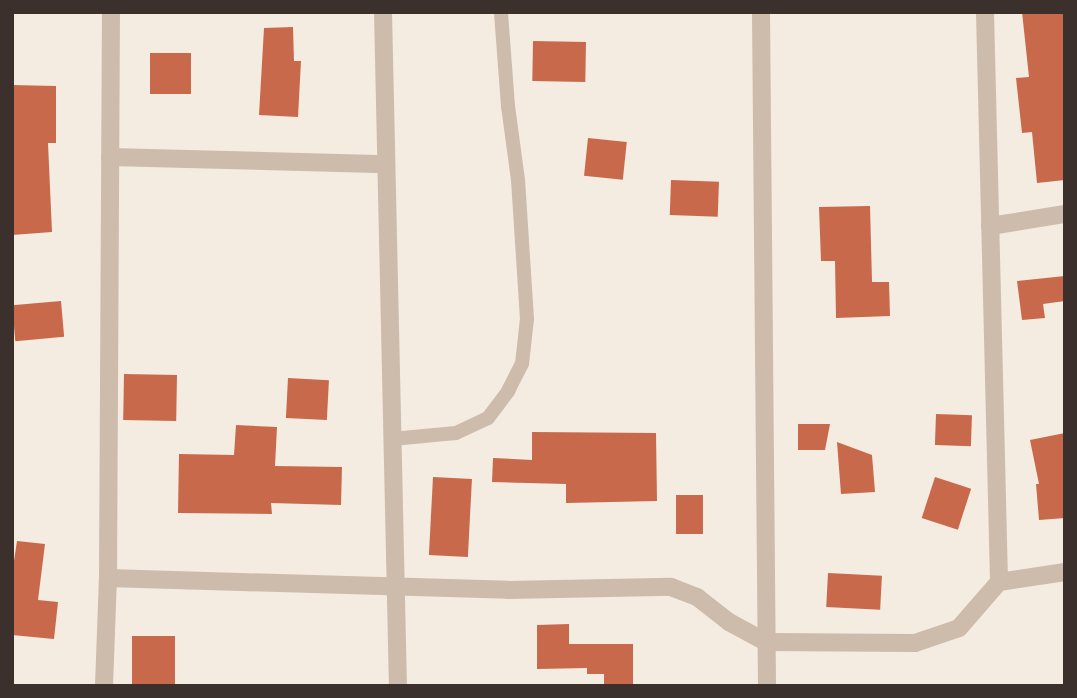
<!DOCTYPE html>
<style>
body{margin:0}
#map{position:relative;width:1077px;height:698px;overflow:hidden;background:#f4ebe1;font-family:"Work Sans",sans-serif}
div>[style]{position:absolute}
.building>*{inset:0;background:#c8694b;transform-origin:0 0}
.lane>*{height:14px;margin:-7px;padding:0 7px;transform-origin:7px;border-radius:7px;background:#cdbbac}
.street>*{height:18px;margin:-9px;padding:0 9px;transform-origin:9px;border-radius:9px;background:#cdbbac}
span{translate:-50% -50%;white-space:nowrap;text-align:center;line-height:1.15;-webkit-text-stroke:5px #fbf5ee;paint-order:stroke}
.frame{position:absolute;inset:0;border:14px solid #3b302b;pointer-events:none}
</style>
<div id="map">
<div class="building">
<div style="clip-path:polygon(1022px 12px,1065px 12px,1065px 180px,1037px 183px,1032px 132px,1022px 133px,1016px 78px,1029px 77px)"></div>
<div style="clip-path:polygon(293px 27px,294px 61px,301px 61px,298px 117px,259px 115px,264px 28px)"></div>
<div style="left:533px;top:41px;width:53px;height:40px;rotate:1deg"></div>
<div style="left:150px;top:53px;width:41px;height:41px"></div>
<div style="clip-path:polygon(12px 85px,56px 86px,56px 143px,48px 143px,52px 232px,12px 235px)"></div>
<div style="left:588px;top:138px;width:39px;height:38px;rotate:6deg"></div>
<div style="left:671px;top:180px;width:48px;height:35px;rotate:2deg"></div>
<div style="clip-path:polygon(870px 206px,872px 282px,889px 282px,890px 316px,836px 318px,835px 261px,821px 261px,819px 207px)"></div>
<div style="clip-path:polygon(1065px 276px,1065px 301px,1043px 304px,1045px 318px,1022px 320px,1017px 281px)"></div>
<div style="left:61px;top:301px;width:36px;height:49px;rotate:85deg"></div>
<div style="left:124px;top:374px;width:53px;height:46px;rotate:1deg"></div>
<div style="left:288px;top:378px;width:41px;height:40px;rotate:3deg"></div>
<div style="left:936px;top:414px;width:36px;height:31px;rotate:2deg"></div>
<div style="clip-path:polygon(798px 424px,830px 424px,825px 450px,798px 450px)"></div>
<div style="clip-path:polygon(236px 425px,277px 427px,275px 466px,342px 467px,341px 505px,271px 503px,272px 514px,178px 513px,179px 454px,234px 455px)"></div>
<div style="clip-path:polygon(532px 432px,656px 433px,657px 501px,566px 503px,566px 484px,492px 482px,493px 458px,532px 460px)"></div>
<div style="clip-path:polygon(1065px 433px,1065px 518px,1039px 520px,1036px 484px,1039px 484px,1030px 440px)"></div>
<div style="clip-path:polygon(837px 442px,872px 455px,875px 492px,841px 494px)"></div>
<div style="left:433px;top:477px;width:39px;height:78px;rotate:3deg"></div>
<div style="left:935px;top:477px;width:38px;height:43px;rotate:18deg"></div>
<div style="left:676px;top:495px;width:27px;height:39px"></div>
<div style="clip-path:polygon(17px 541px,45px 544px,38px 600px,58px 602px,54px 639px,12px 635px,12px 574px)"></div>
<div style="left:828px;top:573px;width:54px;height:34px;rotate:3deg"></div>
<div style="clip-path:polygon(569px 624px,569px 644px,633px 644px,633px 686px,604px 686px,604px 674px,587px 674px,587px 668px,537px 669px,537px 625px)"></div>
<div style="left:132px;top:636px;width:43px;height:50px"></div>
</div>
<div class="lane">
<div style="left:392px;top:439px;width:64px;rotate:-5.4deg"></div>
<div style="left:456px;top:433px;width:35px;rotate:-25deg"></div>
<div style="left:488px;top:418px;width:34px;rotate:-53deg"></div>
<div style="left:508px;top:391px;width:30px;rotate:-63deg"></div>
<div style="left:522px;top:364px;width:45px;rotate:-83.7deg"></div>
<div style="left:527px;top:319px;width:139px;rotate:-93.7deg"></div>
<div style="left:518px;top:180px;width:75px;rotate:-97.7deg"></div>
<div style="left:508px;top:106px;width:94px;rotate:-94.3deg"></div>
</div>
<div class="street">
<div style="left:383px;top:12px;width:674px;rotate:88.73deg"></div>
<div style="left:761px;top:12px;width:674px;rotate:89.49deg"></div>
<div style="left:985px;top:12px;width:570px;rotate:88.59deg"></div>
<div style="left:110px;top:157px;width:276px;rotate:1.5deg"></div>
<div style="left:990px;top:226px;width:76px;rotate:-9.1deg"></div>
<div style="left:108px;top:578px;width:400px;rotate:1.7deg"></div>
<div style="left:508px;top:590px;width:163px;rotate:-1.1deg"></div>
<div style="left:671px;top:587px;width:28px;rotate:21deg"></div>
<div style="left:697px;top:597px;width:41px;rotate:38deg"></div>
<div style="left:729px;top:622px;width:42px;rotate:28.4deg"></div>
<div style="left:766px;top:642px;width:149px;rotate:0.4deg"></div>
<div style="left:915px;top:643px;width:46px;rotate:-18.8deg"></div>
<div style="left:959px;top:628px;width:61px;rotate:-49deg"></div>
<div style="left:999px;top:582px;width:67px;rotate:-8.6deg"></div>
<div style="left:104px;top:686px;width:108px;rotate:-87.9deg"></div>
<div style="left:108px;top:578px;width:566px;rotate:-89.7deg"></div>
</div>
<div class="frame"></div>
</div>
